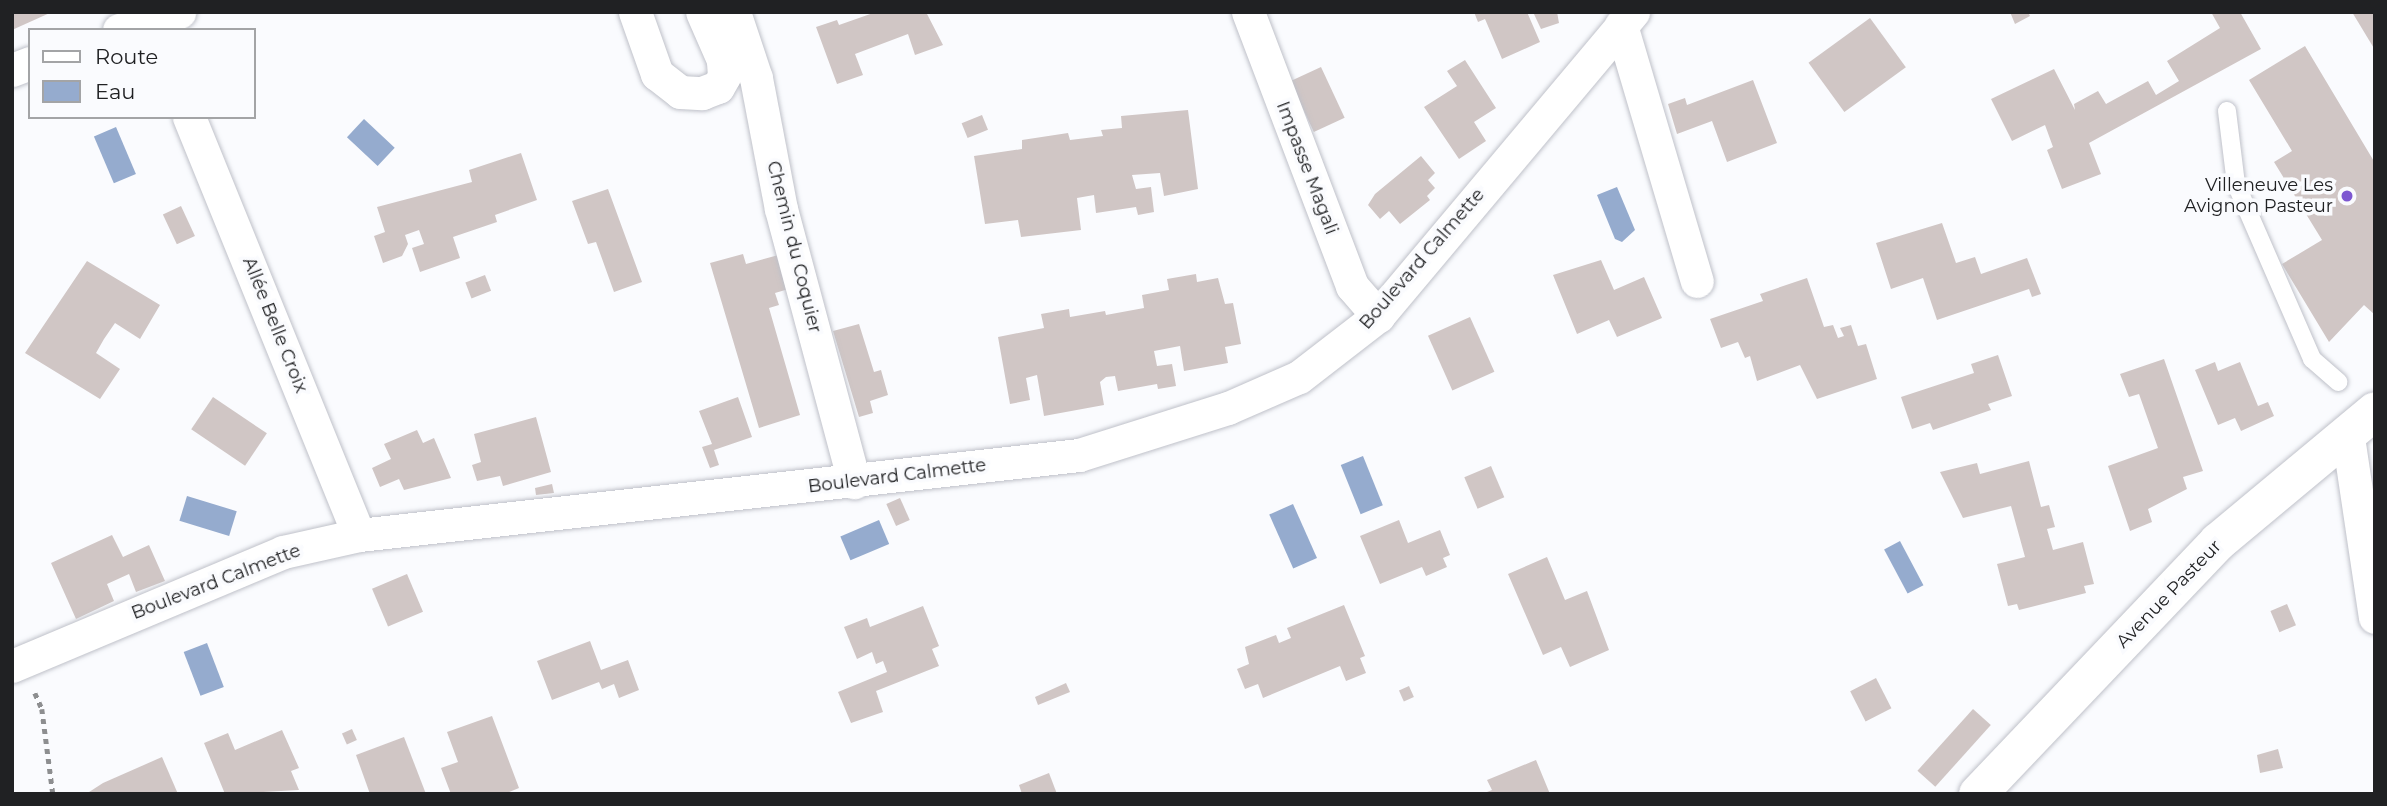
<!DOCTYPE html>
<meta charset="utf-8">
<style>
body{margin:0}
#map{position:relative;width:2387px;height:806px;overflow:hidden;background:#fafbfe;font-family:Montserrat,sans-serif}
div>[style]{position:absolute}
.water>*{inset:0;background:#95abce;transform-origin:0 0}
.building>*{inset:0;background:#d0c6c5;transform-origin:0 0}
.path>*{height:4.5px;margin-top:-2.25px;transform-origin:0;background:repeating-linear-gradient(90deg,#8d8e90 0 5px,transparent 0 10px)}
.roads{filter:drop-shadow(0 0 2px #bfc1c9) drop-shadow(0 0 2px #bfc1c9)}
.service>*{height:18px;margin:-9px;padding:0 9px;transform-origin:9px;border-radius:9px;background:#fff}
.minor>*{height:33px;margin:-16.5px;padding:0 16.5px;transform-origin:16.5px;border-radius:16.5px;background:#fff}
.tertiary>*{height:38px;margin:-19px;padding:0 19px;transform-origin:19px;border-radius:19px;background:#fff}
.dots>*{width:19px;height:19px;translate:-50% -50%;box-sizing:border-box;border:4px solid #fafbfe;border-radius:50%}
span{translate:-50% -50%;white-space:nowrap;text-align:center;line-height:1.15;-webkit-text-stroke:7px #fafbfe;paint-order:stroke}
.street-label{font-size:18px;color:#202123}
.poi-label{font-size:18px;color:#202123}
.right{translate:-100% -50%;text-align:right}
.frame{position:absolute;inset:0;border:14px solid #202123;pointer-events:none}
.legend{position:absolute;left:28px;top:28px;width:228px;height:91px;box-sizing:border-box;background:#fafbfe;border:2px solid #a3a4a6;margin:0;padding:9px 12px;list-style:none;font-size:21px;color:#202123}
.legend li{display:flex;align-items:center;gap:14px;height:35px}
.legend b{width:35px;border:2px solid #a3a4a6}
</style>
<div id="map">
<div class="water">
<div style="left:364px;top:119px;width:42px;height:25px;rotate:43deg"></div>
<div style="left:116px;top:127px;width:51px;height:24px;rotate:67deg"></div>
<div style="clip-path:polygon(1617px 187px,1635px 230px,1622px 242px,1615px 239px,1597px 195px)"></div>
<div style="left:1363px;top:456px;width:53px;height:24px;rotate:68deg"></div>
<div style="left:187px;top:496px;width:52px;height:26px;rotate:17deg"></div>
<div style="left:1293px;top:504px;width:59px;height:26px;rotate:66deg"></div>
<div style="left:879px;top:520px;width:26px;height:42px;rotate:67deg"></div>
<div style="left:1900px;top:541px;width:50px;height:18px;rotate:62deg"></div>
<div style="left:207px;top:643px;width:47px;height:25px;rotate:69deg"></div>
</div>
<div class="building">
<div style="clip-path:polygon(12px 12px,52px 12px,12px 30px)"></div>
<div style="clip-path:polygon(876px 12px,926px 12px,943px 45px,915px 55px,908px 34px,855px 54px,863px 75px,837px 84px,816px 27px,837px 20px,839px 25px)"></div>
<div style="clip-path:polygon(1474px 12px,1527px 12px,1540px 42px,1502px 59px,1485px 19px,1478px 22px)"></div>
<div style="clip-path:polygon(1533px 12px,1557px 12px,1559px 23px,1541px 29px)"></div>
<div style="clip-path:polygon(2010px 12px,2028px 12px,2030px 16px,2015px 24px)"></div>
<div style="clip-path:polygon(2211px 12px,2240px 12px,2261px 49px,2089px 143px,2101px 174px,2062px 189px,2047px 150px,2053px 147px,2045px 125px,2012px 141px,1991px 99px,2054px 69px,2075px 110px,2074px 104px,2098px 91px,2106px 104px,2148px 81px,2156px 95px,2179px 81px,2167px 61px,2220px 28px)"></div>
<div style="clip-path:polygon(2352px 12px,2375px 12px,2375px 50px)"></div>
<div style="left:1870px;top:18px;width:61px;height:76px;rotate:54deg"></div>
<div style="clip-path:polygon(2305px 46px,2375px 163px,2375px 315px,2364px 305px,2329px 342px,2282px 264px,2322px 240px,2274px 162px,2292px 151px,2249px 80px)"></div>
<div style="clip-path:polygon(1465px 60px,1496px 108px,1474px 122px,1486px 141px,1459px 159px,1424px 107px,1457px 86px,1447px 71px)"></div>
<div style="left:1321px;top:67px;width:56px;height:34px;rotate:65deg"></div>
<div style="clip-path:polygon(1753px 80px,1777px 143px,1727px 162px,1712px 121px,1677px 134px,1668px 104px,1685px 98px,1687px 105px)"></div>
<div style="clip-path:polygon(1188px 110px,1198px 189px,1164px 196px,1160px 173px,1132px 175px,1136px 189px,1151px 187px,1154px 212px,1138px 215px,1136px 207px,1096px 213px,1094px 195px,1077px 198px,1081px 230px,1021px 237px,1018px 220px,985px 224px,974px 156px,1022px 149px,1022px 140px,1068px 133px,1070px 140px,1103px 136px,1101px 130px,1122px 128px,1121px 116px)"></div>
<div style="left:982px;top:115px;width:16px;height:22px;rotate:68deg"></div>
<div style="clip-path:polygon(521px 153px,537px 200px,495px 215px,497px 222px,453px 237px,460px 258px,420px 272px,412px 248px,424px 244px,419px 230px,405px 235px,408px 244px,402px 256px,383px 263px,374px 236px,385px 232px,377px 207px,472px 182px,469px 170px)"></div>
<div style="clip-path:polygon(1421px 156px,1435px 173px,1428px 180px,1435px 188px,1427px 196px,1430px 200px,1400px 224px,1389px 211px,1380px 219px,1368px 205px,1375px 194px)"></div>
<div style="clip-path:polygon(608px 189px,642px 282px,614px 292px,596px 242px,588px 244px,572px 201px)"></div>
<div style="left:181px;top:206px;width:33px;height:20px;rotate:65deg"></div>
<div style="clip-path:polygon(1942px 223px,1956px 263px,1975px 257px,1981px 274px,2027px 258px,2041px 294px,2032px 297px,2029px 289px,1937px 320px,1923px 278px,1891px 289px,1876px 243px)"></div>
<div style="clip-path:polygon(743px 254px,746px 264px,782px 254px,792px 288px,775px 293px,779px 305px,769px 308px,800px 415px,759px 428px,710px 263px)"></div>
<div style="clip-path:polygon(1601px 260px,1614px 290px,1644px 277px,1662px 318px,1617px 337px,1609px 320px,1577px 334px,1553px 275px)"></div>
<div style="clip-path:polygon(87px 261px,160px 305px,140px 339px,115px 323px,104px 339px,96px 353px,120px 369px,100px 399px,25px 353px)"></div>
<div style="clip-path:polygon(1196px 274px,1197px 282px,1218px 278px,1225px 304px,1233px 303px,1241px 344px,1225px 347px,1228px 363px,1184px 371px,1180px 346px,1154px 351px,1157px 366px,1172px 364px,1176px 386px,1158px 389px,1157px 384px,1118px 391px,1115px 376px,1106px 377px,1100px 382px,1104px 405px,1044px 416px,1037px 375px,1026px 378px,1030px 400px,1010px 404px,998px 337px,1044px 328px,1041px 314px,1069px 309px,1070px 317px,1105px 311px,1106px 315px,1144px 308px,1142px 295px,1169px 290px,1167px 279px)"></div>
<div style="left:485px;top:275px;width:17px;height:21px;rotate:69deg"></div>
<div style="clip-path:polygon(1807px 278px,1824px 327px,1833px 325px,1838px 338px,1844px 336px,1840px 328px,1851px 325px,1858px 346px,1866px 344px,1877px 379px,1817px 399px,1800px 365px,1757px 381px,1750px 356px,1745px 358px,1738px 342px,1721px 348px,1710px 319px,1763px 301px,1760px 294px)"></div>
<div style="left:1470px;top:317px;width:60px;height:46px;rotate:66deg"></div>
<div style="clip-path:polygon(859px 324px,874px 372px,881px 370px,888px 395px,870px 401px,873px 413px,859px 417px,833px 331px)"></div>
<div style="clip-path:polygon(1998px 355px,2012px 396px,1988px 404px,1991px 410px,1933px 430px,1930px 423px,1912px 429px,1901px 397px,1974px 373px,1971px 364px)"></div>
<div style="clip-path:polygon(2164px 359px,2203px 471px,2183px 477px,2187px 489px,2148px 509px,2152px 522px,2130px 531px,2108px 466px,2158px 448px,2139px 394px,2129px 397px,2120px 374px)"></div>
<div style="clip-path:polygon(2215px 362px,2218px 371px,2240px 362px,2258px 406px,2268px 402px,2274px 416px,2241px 431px,2235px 418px,2218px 425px,2195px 370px)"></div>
<div style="left:213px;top:397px;width:65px;height:39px;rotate:34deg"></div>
<div style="clip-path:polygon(738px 397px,752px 437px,714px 450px,719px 465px,710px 468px,702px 447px,712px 444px,699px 411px)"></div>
<div style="clip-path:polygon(536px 417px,551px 472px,503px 486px,500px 476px,477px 481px,472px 465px,481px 462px,474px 434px)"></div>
<div style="clip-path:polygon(417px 430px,423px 443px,434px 438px,451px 478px,404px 490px,399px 479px,380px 487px,372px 468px,391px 459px,384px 444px)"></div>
<div style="clip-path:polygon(2029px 461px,2041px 507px,2049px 505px,2055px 527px,2047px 529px,2053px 550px,2083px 542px,2094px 584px,2084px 586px,2086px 593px,2019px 610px,2017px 604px,2008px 606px,1997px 564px,2025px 557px,2011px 506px,1963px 518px,1940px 472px,1977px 463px,1980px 474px)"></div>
<div style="left:1491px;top:466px;width:34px;height:29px;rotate:67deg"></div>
<div style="clip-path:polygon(552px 484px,554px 493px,536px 495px,535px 488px)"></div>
<div style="left:900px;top:498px;width:24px;height:15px;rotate:66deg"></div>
<div style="clip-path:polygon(1399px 520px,1408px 543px,1440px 530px,1450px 555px,1443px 558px,1447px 567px,1426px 576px,1422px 567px,1380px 584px,1360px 536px)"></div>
<div style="clip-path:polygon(112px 535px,123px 557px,149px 545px,165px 581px,136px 592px,129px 574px,107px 584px,114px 601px,76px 619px,51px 563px)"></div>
<div style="clip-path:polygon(1547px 557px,1565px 600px,1587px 591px,1609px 650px,1570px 667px,1561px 647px,1543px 655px,1508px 574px)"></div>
<div style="left:407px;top:574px;width:41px;height:38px;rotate:67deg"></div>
<div style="left:2287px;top:604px;width:23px;height:18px;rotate:67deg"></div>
<div style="clip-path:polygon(1344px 605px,1365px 656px,1360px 658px,1366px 673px,1346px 681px,1340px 666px,1263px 698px,1258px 684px,1245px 689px,1237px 669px,1249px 664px,1245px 647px,1276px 635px,1279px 643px,1291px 638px,1287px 628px)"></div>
<div style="clip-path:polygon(923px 606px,939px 646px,932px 649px,939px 666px,876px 691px,883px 712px,851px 723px,838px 692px,887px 672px,883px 661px,876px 664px,872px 652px,857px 659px,844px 627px,867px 618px,870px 627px)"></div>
<div style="clip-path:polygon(590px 641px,601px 670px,628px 660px,639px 690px,619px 698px,614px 684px,602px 689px,599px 682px,552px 700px,537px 661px)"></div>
<div style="left:1876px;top:678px;width:34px;height:29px;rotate:63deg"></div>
<div style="clip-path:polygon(1066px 683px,1070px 692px,1038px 705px,1035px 697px)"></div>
<div style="left:1409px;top:686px;width:12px;height:11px;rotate:66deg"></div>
<div style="left:1973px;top:709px;width:24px;height:83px;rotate:42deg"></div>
<div style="clip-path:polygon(492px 716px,519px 788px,504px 794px,451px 794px,441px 768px,458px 762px,447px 732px)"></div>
<div style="left:352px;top:729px;width:12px;height:11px;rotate:66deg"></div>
<div style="clip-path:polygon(282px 730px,299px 768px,291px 771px,299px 790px,225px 794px,204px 743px,228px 733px,235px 750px)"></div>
<div style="clip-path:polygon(404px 737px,426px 794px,370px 794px,356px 755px)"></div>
<div style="clip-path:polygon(2278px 749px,2283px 768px,2260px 773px,2257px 755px)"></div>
<div style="clip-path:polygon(162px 757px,178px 794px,86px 794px,103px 783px)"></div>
<div style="clip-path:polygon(1536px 760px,1550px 794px,1482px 794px,1492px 790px,1487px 780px)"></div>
<div style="clip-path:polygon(1049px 773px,1057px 794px,1022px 794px,1019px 785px)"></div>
</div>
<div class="path">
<div style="left:35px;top:693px;width:17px;rotate:66deg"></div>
<div style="left:42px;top:709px;width:86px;rotate:82.6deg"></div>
</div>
<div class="roads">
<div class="service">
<div style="left:2227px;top:111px;width:74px;rotate:83deg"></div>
<div style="left:2236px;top:184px;width:191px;rotate:66.5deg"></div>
<div style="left:2312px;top:359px;width:35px;rotate:41deg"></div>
</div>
<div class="minor">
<div style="left:635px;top:12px;width:66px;rotate:70.5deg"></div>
<div style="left:657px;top:74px;width:29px;rotate:38deg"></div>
<div style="left:680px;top:92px;width:22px;rotate:3deg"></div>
<div style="left:702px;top:93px;width:17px;rotate:-21deg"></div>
<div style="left:718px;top:87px;width:13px;rotate:-61deg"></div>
<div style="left:724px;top:76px;width:16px;rotate:-94deg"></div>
<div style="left:723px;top:60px;width:52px;rotate:-113.6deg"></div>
<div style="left:734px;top:12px;width:70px;rotate:71.6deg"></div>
<div style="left:756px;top:78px;width:133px;rotate:79.2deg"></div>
<div style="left:781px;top:209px;width:283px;rotate:75deg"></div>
<div style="left:1248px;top:12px;width:293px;rotate:69.2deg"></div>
<div style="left:1352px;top:286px;width:40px;rotate:49deg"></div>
<div style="left:1621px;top:25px;width:267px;rotate:73.5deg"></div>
<div style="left:119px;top:30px;width:63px;rotate:-16.7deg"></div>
<div style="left:12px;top:70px;width:19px;rotate:-21deg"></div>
<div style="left:189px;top:117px;width:451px;rotate:67.9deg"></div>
<div style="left:2348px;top:437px;width:182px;rotate:81.5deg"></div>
<div style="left:12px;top:666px;width:294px;rotate:-22.8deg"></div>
<div style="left:283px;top:552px;width:78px;rotate:-12.6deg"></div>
<div style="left:359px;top:535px;width:724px;rotate:-6.34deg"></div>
<div style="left:1079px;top:455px;width:156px;rotate:-17.5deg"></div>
<div style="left:1228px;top:408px;width:77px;rotate:-23.6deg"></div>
<div style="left:1299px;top:377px;width:100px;rotate:-37.7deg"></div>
<div style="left:1378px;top:316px;width:397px;rotate:-50deg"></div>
</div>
<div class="tertiary">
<div style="left:1978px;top:794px;width:348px;rotate:-46.4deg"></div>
<div style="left:2218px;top:542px;width:204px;rotate:-39.8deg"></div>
</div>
</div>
<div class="dots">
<div style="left:2347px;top:196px;background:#7d57d1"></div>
</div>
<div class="street-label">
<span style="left:1307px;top:168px;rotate:69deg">Impasse Magali</span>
<span style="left:794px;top:247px;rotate:76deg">Chemin du Coquier</span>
<span style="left:1422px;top:259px;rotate:-49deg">Boulevard Calmette</span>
<span style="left:275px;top:325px;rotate:68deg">Allée Belle Croix</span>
<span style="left:897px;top:476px;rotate:-7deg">Boulevard Calmette</span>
<span style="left:216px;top:582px;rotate:-21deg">Boulevard Calmette</span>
<span style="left:2169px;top:594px;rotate:-46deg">Avenue Pasteur</span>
</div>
<div class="poi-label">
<span class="right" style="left:2333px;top:196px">Villeneuve Les<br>Avignon Pasteur</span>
</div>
<div class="frame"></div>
<ul class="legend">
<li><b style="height:9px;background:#fff"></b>Route</li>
<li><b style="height:19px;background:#95abce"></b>Eau</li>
</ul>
</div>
